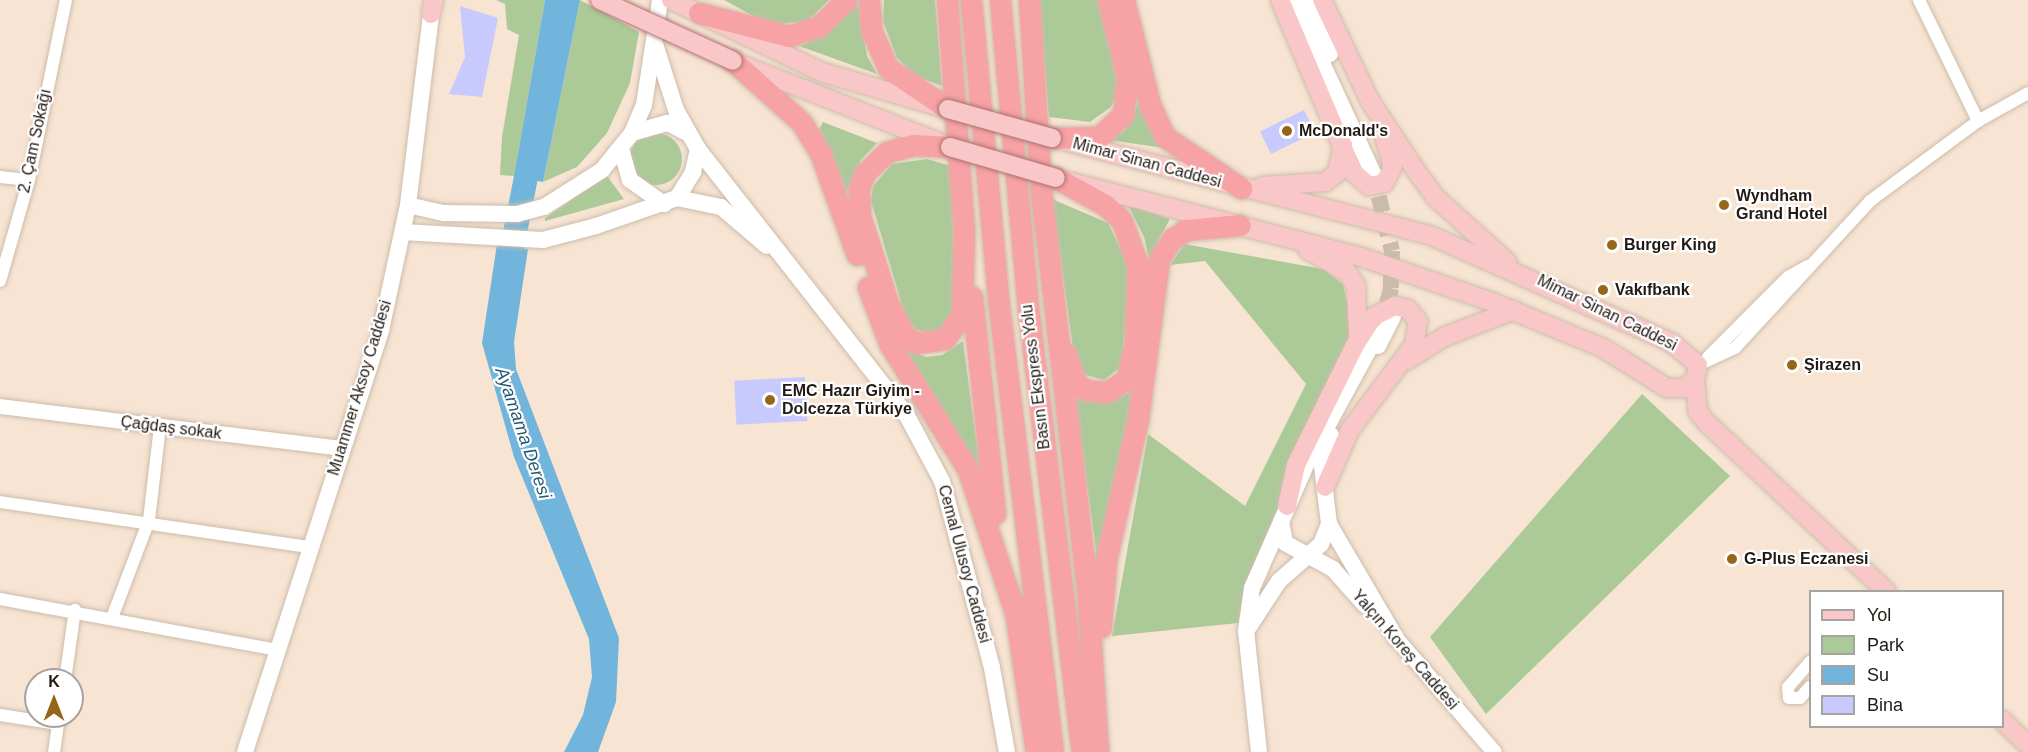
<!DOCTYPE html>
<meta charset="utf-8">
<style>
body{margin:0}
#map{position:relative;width:2028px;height:752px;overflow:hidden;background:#f7e4d3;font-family:Helvetica,sans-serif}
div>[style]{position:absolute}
.green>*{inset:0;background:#abca98}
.round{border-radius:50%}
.water>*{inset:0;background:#71b5dc}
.river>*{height:24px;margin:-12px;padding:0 12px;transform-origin:12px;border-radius:12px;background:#71b5dc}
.building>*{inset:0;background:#c8cafd;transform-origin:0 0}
.secondary-tunnel>*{height:16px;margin-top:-8px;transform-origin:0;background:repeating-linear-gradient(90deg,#ccbcad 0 16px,transparent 0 24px)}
.roads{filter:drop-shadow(0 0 2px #cdbcab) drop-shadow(0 0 2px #cdbcab)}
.minor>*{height:12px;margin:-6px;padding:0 6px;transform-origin:6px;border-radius:6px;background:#fff}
.tertiary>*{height:15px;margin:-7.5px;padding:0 7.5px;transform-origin:7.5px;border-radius:7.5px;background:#fff}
.secondary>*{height:16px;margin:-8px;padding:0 8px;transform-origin:8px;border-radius:8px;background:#fff}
.primary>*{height:18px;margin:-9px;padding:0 9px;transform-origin:9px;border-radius:9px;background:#fac7c8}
.motorway>*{height:21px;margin:-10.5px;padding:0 10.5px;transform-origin:10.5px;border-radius:10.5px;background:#f7a2a4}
.bridges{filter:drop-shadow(0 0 2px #ac7272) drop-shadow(0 0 2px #ac7272)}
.primary-bridge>*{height:18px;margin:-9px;padding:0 9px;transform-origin:9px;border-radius:9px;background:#fac7c8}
.dots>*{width:16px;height:16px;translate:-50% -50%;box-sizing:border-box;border:3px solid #fff;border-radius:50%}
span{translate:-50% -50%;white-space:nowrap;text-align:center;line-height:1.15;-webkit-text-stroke:4.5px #fff;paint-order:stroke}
.poi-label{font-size:16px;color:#211a14;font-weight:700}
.left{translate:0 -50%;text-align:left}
.street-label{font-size:16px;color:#211a14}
.water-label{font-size:18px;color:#255974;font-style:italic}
.legend{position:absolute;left:1809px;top:590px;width:195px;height:138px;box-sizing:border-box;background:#fff;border:2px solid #a6a3a1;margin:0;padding:8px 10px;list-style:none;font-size:18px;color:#211a14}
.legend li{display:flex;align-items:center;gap:12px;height:30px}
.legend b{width:30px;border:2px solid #a6a3a1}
.north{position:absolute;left:24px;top:668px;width:60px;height:60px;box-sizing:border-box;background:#fff;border:2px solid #a6a3a1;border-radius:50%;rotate:0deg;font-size:16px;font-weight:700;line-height:24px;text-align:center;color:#211a14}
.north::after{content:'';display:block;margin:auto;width:21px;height:27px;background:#966517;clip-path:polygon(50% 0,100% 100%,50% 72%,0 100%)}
</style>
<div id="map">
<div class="green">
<div style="clip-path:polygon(496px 0,545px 0,514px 176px,500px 175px,502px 137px,519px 35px,507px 29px,505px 4px)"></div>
<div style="clip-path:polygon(580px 0,639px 32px,630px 83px,607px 133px,577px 167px,543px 182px)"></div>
<div style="clip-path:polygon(724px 0,829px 0,808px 21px,770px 25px)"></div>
<div style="clip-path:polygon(884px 0,935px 0,942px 86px,915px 76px,897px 58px,883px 21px)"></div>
<div style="clip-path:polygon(1039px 0,1099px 0,1119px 89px,1111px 107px,1090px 122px,1049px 117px)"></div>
<div style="clip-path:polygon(858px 2px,867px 56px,877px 74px,799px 46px,826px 35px)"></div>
<div style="clip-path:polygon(1141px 97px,1164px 148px,1109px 140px,1125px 130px)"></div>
<div style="clip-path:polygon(823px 122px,877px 143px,861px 160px,847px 192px,819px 130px)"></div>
<div class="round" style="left:630px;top:133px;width:52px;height:52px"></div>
<div style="clip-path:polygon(927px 159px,951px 166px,956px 308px,954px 321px,933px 334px,916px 330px,905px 315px,871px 201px,873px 186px,892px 164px)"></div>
<div style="clip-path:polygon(607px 176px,624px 199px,545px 221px,545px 218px)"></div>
<div style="clip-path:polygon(1052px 199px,1108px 223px,1132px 272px,1121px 367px,1104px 380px,1082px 374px,1074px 355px)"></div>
<div style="clip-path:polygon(1128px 205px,1170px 219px,1149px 258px,1144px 237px)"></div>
<div style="clip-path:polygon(1184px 244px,1323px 269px,1343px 284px,1354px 333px,1246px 585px,1238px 623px,1112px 636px,1148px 434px,1245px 506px,1306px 384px,1205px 261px,1170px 265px)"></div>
<div style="clip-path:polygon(963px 341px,980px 469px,976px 470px,897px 344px,926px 357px,942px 355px)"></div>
<div style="clip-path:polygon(1138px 380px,1097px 558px,1075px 398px,1108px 403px,1129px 393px)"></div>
<div style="clip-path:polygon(1642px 394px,1730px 476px,1486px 714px,1430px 637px)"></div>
</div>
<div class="water">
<div style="clip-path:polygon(545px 0,580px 0,543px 182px,514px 176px)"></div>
<div style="clip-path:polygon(497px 244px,528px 249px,514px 342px,516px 369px,619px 638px,616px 702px,598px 752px,564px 752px,583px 715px,592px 677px,589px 639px,514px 457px,482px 343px)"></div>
</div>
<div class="river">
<div style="left:509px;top:263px;width:118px;rotate:-78.8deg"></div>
</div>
<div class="building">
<div style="clip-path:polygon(460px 6px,498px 18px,482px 97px,449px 94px,465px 57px)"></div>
<div style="left:1304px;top:110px;width:25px;height:49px;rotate:64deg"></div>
<div style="left:805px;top:377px;width:44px;height:71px;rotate:87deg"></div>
</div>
<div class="secondary-tunnel">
<div style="left:1373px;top:173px;width:80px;rotate:76.3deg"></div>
<div style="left:1392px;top:251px;width:37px;rotate:92deg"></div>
<div style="left:1391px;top:288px;width:32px;rotate:104deg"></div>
</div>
<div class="roads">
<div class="minor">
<div style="left:1919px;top:0;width:135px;rotate:64deg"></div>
<div style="left:0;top:177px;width:29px;rotate:6deg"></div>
<div style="left:0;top:281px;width:105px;rotate:-74deg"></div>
<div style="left:29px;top:180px;width:184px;rotate:-78.4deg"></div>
<div style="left:1708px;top:357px;width:113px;rotate:-45deg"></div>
<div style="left:1788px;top:277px;width:23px;rotate:-29deg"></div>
<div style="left:1698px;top:365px;width:41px;rotate:-24.7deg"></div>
<div style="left:1735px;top:348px;width:200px;rotate:-47.4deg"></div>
<div style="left:1870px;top:201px;width:134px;rotate:-36.5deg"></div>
<div style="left:1978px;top:121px;width:57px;rotate:-29.2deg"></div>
<div style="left:0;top:502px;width:311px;rotate:8.3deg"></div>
<div style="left:0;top:599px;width:283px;rotate:10.4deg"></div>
<div style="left:113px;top:615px;width:102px;rotate:-69.2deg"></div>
<div style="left:149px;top:520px;width:95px;rotate:-83.3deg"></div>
<div style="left:1810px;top:662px;width:33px;rotate:131deg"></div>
<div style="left:1788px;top:687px;width:11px;rotate:85deg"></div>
<div style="left:1789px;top:698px;width:11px"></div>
<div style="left:1800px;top:698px;width:15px;rotate:-48deg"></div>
<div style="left:65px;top:680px;width:71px;rotate:-81.9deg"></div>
<div style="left:0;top:715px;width:59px;rotate:8.8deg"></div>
<div style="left:58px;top:724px;width:28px;rotate:98deg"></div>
</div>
<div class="tertiary">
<div style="left:0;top:406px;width:344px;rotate:7deg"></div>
<div style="left:1396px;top:638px;width:150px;rotate:49.3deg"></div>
</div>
<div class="secondary">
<div style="left:1293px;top:0;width:191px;rotate:65.2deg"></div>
<div style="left:1306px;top:0;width:59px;rotate:66deg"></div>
<div style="left:654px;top:41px;width:72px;rotate:72.3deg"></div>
<div style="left:676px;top:110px;width:45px;rotate:60.6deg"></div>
<div style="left:698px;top:149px;width:337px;rotate:51.9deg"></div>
<div style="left:906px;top:414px;width:76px;rotate:61.8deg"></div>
<div style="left:942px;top:481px;width:194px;rotate:75deg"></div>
<div style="left:992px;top:668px;width:85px;rotate:79.9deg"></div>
<div style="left:632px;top:133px;width:37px;rotate:-16deg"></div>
<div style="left:668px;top:123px;width:24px;rotate:28deg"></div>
<div style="left:621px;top:149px;width:32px;rotate:74deg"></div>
<div style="left:630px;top:180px;width:42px;rotate:35.2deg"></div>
<div style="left:677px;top:198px;width:45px;rotate:11.6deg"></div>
<div style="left:721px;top:207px;width:60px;rotate:40.3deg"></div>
<div style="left:408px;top:205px;width:37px;rotate:13deg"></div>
<div style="left:444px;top:213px;width:73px;rotate:0.8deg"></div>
<div style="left:517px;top:214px;width:28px;rotate:-15deg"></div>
<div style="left:544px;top:207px;width:69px;rotate:-32.5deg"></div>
<div style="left:602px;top:170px;width:48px;rotate:-51deg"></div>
<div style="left:632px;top:133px;width:30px;rotate:-67deg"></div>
<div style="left:644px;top:105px;width:106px;rotate:-81.3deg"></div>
<div style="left:403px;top:232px;width:140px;rotate:3.3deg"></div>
<div style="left:543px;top:240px;width:55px;rotate:-14.8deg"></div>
<div style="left:596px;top:226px;width:86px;rotate:-19.1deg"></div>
<div style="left:677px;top:198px;width:31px;rotate:-58deg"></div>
<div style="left:693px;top:172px;width:24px;rotate:-78deg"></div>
<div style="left:1378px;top:346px;width:33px;rotate:-63deg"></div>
<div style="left:1331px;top:435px;width:32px;rotate:106deg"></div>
<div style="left:1322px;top:466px;width:58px;rotate:83.1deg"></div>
<div style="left:1329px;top:524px;width:132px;rotate:59.6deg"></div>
<div style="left:1281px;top:522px;width:21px;rotate:79deg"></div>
<div style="left:1285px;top:543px;width:55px;rotate:28.4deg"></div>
<div style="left:1333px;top:569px;width:48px;rotate:48.4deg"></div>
<div style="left:1247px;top:630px;width:59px;rotate:-56.9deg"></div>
<div style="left:1279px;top:581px;width:56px;rotate:-41.4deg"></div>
<div style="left:1321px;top:544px;width:22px;rotate:-68deg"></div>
<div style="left:245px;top:752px;width:443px;rotate:-72.1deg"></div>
<div style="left:381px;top:330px;width:128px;rotate:-77.8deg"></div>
<div style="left:408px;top:205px;width:192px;rotate:-83.1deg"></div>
<div style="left:1259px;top:752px;width:122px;rotate:-96.1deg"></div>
<div style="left:1246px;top:631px;width:43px;rotate:-82.1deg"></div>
<div style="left:1252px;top:588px;width:137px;rotate:-66.3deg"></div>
<div style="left:1307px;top:463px;width:148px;rotate:-61.4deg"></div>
</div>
<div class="primary">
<div style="left:671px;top:0;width:166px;rotate:25.6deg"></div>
<div style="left:821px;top:72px;width:122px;rotate:16.2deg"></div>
<div style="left:1280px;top:0;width:187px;rotate:67deg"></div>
<div style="left:1353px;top:172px;width:21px;rotate:41deg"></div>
<div style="left:1369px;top:186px;width:15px;rotate:-11deg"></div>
<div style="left:1384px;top:183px;width:18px;rotate:-61deg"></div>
<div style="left:1393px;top:167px;width:35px;rotate:-106deg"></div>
<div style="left:1322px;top:0;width:112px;rotate:64.6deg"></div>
<div style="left:1370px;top:101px;width:85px;rotate:56.5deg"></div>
<div style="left:1417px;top:172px;width:31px;rotate:54deg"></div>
<div style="left:1435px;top:197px;width:98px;rotate:42.1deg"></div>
<div style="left:431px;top:14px;width:14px;rotate:-78deg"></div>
<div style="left:740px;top:64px;width:216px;rotate:21.5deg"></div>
<div style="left:1065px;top:141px;width:379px;rotate:14.5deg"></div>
<div style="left:1432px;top:236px;width:263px;rotate:24deg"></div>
<div style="left:1672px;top:343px;width:34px;rotate:40deg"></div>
<div style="left:1698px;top:365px;width:15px;rotate:101deg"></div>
<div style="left:1695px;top:380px;width:14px;rotate:144deg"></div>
<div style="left:1684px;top:388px;width:17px;rotate:180deg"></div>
<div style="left:1667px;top:388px;width:75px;rotate:-148deg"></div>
<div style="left:1603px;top:348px;width:120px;rotate:-157.5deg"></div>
<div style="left:1492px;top:302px;width:139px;rotate:-161deg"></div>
<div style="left:1361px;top:257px;width:299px;rotate:-165.5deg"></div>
<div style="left:1262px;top:186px;width:63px;rotate:-3.6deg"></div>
<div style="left:1325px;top:182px;width:15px;rotate:-37deg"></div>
<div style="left:1337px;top:173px;width:29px;rotate:-78deg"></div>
<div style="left:1308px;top:250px;width:45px;rotate:29.4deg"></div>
<div style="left:1347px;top:272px;width:17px;rotate:57deg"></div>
<div style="left:1356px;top:286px;width:48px;rotate:87.6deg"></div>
<div style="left:1407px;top:360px;width:44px;rotate:-31.9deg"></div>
<div style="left:1444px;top:337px;width:75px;rotate:-21.1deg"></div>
<div style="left:1695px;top:380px;width:32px;rotate:85deg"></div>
<div style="left:1698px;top:412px;width:13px;rotate:51deg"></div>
<div style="left:1706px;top:422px;width:248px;rotate:43.2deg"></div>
<div style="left:1287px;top:506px;width:42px;rotate:-77.6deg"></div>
<div style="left:1296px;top:465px;width:134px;rotate:-63.8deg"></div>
<div style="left:1355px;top:345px;width:33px;rotate:-57deg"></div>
<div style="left:1373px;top:317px;width:25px;rotate:-27deg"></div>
<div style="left:1395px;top:306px;width:13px;rotate:13deg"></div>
<div style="left:1408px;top:309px;width:16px;rotate:50deg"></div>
<div style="left:1418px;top:321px;width:24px;rotate:99deg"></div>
<div style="left:1414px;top:345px;width:106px;rotate:127deg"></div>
<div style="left:1350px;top:430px;width:62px;rotate:113.7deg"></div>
<div style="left:2002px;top:720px;width:36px;rotate:44deg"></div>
</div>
<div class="motorway">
<div style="left:869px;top:0;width:32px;rotate:85deg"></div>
<div style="left:872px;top:32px;width:39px;rotate:66deg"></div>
<div style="left:888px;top:68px;width:73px;rotate:34.3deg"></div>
<div style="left:947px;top:0;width:232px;rotate:85.8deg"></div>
<div style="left:964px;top:231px;width:83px;rotate:91.4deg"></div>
<div style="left:962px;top:314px;width:30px;rotate:124deg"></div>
<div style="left:945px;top:339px;width:28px;rotate:172deg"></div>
<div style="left:917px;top:343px;width:13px;rotate:-151deg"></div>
<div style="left:906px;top:337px;width:38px;rotate:-118deg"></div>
<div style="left:888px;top:303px;width:91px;rotate:-107.8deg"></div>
<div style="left:860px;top:216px;width:28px;rotate:-92deg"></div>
<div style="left:859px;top:188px;width:16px;rotate:-68deg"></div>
<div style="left:865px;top:173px;width:30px;rotate:-44deg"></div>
<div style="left:887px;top:152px;width:28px;rotate:-15deg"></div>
<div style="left:914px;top:145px;width:36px;rotate:3deg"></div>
<div style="left:971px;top:0;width:299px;rotate:84.8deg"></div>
<div style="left:998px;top:298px;width:457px;rotate:83.1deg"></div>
<div style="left:1000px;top:0;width:317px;rotate:84.8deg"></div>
<div style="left:1029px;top:316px;width:439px;rotate:83.1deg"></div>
<div style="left:1029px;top:0;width:190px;rotate:86.4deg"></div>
<div style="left:1041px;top:190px;width:398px;rotate:83.4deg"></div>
<div style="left:1087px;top:585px;width:167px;rotate:86.2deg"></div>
<div style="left:1124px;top:0;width:108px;rotate:76.1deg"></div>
<div style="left:1150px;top:105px;width:35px;rotate:65deg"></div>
<div style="left:1165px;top:137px;width:92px;rotate:33.9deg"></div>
<div style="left:699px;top:13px;width:93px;rotate:14.3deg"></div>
<div style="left:789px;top:36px;width:32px;rotate:-18deg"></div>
<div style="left:819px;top:26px;width:37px;rotate:-44deg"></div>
<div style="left:733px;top:61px;width:93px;rotate:41.9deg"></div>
<div style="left:802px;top:123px;width:37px;rotate:59deg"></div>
<div style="left:821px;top:155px;width:106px;rotate:70.2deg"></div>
<div style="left:1052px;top:138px;width:47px;rotate:-1.2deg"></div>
<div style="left:1099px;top:137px;width:33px;rotate:-43deg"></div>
<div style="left:1123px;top:115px;width:39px;rotate:-84deg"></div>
<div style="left:1127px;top:76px;width:78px;rotate:-104deg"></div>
<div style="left:1056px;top:178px;width:56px;rotate:28.9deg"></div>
<div style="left:1105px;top:205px;width:23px;rotate:43deg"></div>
<div style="left:1122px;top:221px;width:48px;rotate:70.4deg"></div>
<div style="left:1138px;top:266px;width:78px;rotate:92.2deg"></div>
<div style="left:1135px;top:344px;width:36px;rotate:103deg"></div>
<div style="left:1127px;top:379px;width:24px;rotate:147deg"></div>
<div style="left:1107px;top:392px;width:21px;rotate:-175deg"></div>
<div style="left:1086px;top:390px;width:12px;rotate:-145deg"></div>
<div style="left:1076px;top:383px;width:32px;rotate:-110deg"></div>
<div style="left:868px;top:287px;width:62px;rotate:69.2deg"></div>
<div style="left:890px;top:345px;width:147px;rotate:58deg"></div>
<div style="left:968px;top:470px;width:153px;rotate:71.7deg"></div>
<div style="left:972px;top:297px;width:218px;rotate:83.9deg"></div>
<div style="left:1014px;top:603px;width:151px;rotate:81.6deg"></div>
<div style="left:1101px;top:627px;width:67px;rotate:-85.7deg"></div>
<div style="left:1106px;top:560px;width:145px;rotate:-77.2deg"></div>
<div style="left:1138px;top:419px;width:161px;rotate:-82.5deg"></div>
<div style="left:1159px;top:259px;width:24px;rotate:-57deg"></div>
<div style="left:1172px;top:239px;width:17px;rotate:-33deg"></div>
<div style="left:1186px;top:230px;width:54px;rotate:-5.3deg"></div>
</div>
</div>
<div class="bridges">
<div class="primary-bridge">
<div style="left:600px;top:0;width:146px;rotate:24.6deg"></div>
<div style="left:948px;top:109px;width:108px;rotate:15.6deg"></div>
<div style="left:950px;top:147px;width:110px;rotate:16.3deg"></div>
</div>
</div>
<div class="dots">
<div style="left:1287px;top:131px;background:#966517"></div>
<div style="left:1724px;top:205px;background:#966517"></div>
<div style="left:1612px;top:245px;background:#966517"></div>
<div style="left:1603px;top:290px;background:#966517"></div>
<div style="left:1792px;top:365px;background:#966517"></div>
<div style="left:770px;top:400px;background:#966517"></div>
<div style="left:1732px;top:559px;background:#966517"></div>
</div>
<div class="poi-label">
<span class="left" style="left:1299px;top:131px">McDonald's</span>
<span class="left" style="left:1736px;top:205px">Wyndham<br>Grand Hotel</span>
<span class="left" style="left:1624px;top:245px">Burger King</span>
<span class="left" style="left:1615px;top:290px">Vakıfbank</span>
<span class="left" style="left:1804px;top:365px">Şirazen</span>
<span class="left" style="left:782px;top:400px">EMC Hazır Giyim -<br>Dolcezza Türkiye</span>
<span class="left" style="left:1744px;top:559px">G-Plus Eczanesi</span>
</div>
<div class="street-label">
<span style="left:35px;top:141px;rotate:-78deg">2. Çam Sokağı</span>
<span style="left:1147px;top:163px;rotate:15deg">Mimar Sinan Caddesi</span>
<span style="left:1607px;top:313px;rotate:26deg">Mimar Sinan Caddesi</span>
<span style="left:1036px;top:377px;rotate:-97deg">Basın Ekspress Yolu</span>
<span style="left:360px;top:388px;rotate:-73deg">Muammer Aksoy Caddesi</span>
<span style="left:171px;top:428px;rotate:7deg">Çağdaş sokak</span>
<span style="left:964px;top:564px;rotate:75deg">Cemal Ulusoy Caddesi</span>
<span style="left:1405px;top:650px;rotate:49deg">Yalçın Koreş Caddesi</span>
</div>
<div class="water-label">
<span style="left:523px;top:433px;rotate:71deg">Ayamama Deresi</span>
</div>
<ul class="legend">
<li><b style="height:8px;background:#fac7c8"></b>Yol</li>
<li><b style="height:16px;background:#abca98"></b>Park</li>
<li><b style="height:16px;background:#71b5dc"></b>Su</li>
<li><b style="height:16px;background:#c8cafd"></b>Bina</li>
</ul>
<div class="north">K</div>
</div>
